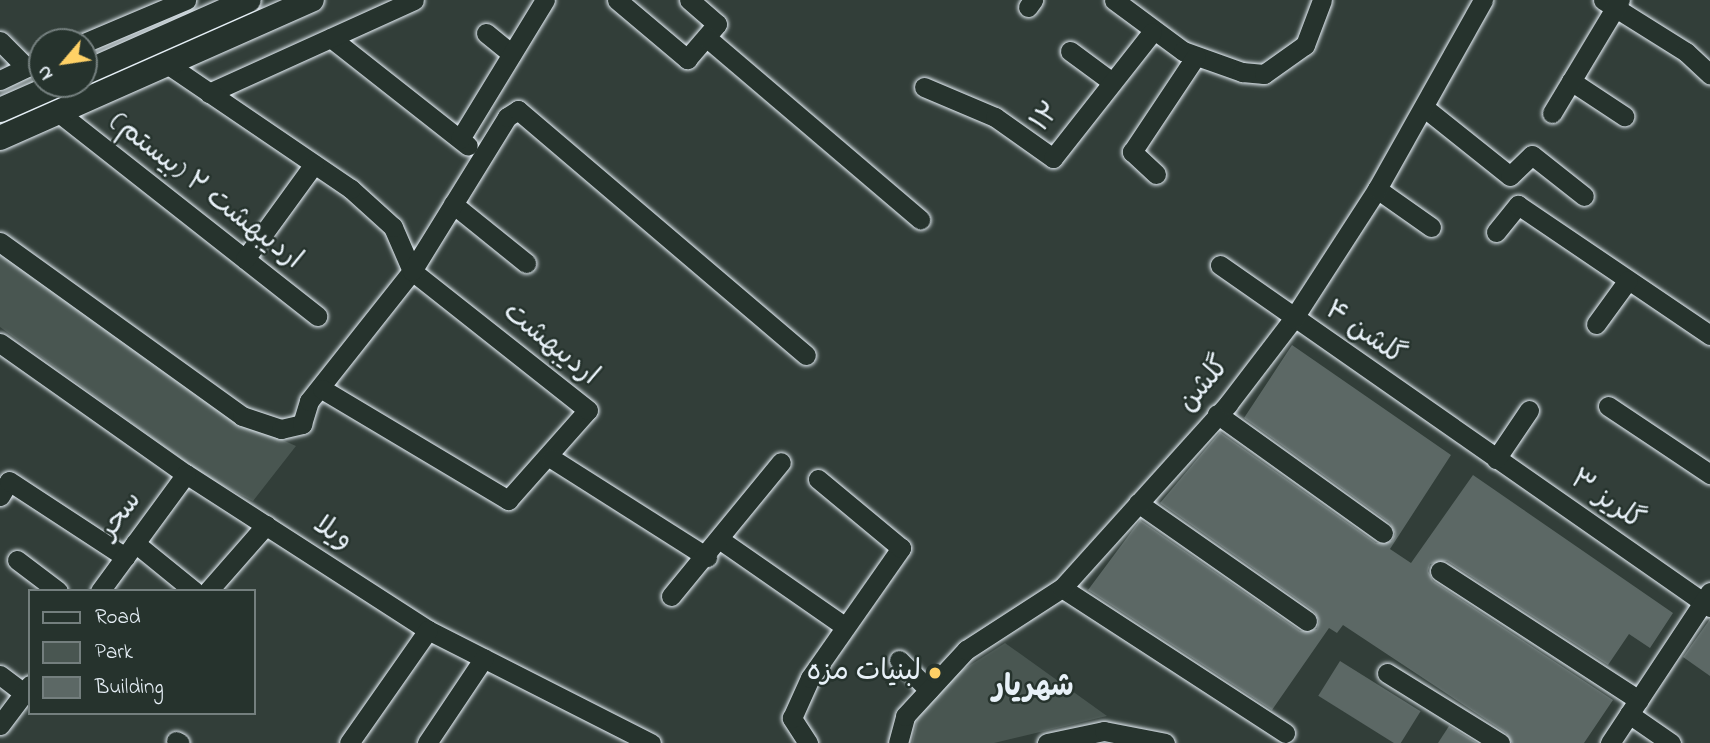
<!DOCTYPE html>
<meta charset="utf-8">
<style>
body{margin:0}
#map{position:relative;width:1710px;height:743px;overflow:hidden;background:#323e39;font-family:"Indie Flower","Playpen Sans Arabic",sans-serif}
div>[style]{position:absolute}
.green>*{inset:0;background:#495651}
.building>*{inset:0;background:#5c6865;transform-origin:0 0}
.roads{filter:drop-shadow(0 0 2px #e8f1f8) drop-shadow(0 0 2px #e8f1f8)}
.minor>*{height:19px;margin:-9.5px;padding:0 9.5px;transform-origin:9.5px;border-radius:9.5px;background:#26332d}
.major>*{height:24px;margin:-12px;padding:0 12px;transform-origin:12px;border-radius:12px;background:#26332d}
.dots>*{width:19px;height:19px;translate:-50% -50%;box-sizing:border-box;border:4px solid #26332d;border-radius:50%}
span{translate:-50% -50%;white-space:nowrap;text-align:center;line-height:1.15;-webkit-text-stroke:5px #26332d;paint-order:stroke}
.street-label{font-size:28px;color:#e8f1f8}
.poi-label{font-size:28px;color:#e8f1f8}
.right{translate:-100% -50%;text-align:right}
.neighbourhood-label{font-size:30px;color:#e8f1f8;font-weight:700}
.legend{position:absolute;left:28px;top:589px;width:228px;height:126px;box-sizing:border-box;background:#26332d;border:2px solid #747f7e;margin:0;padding:9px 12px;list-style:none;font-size:21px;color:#e8f1f8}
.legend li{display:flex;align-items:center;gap:14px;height:35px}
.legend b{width:35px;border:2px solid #747f7e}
.north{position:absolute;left:28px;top:28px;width:70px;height:70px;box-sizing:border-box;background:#26332d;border:2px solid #747f7e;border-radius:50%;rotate:241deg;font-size:19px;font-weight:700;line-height:28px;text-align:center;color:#e8f1f8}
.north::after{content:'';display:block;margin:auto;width:24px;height:32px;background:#ffd166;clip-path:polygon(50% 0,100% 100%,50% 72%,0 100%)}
</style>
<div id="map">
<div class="green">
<div style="clip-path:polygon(0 244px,233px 418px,296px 446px,253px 501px,208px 478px,0 327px)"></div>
<div style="clip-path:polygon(1005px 643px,1107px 716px,994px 743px,912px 743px,918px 716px,953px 676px)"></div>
</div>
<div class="building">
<div style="clip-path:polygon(1292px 345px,1451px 455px,1390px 549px,1411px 563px,1473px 475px,1673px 613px,1650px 648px,1629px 634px,1608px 665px,1447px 561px,1430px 564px,1428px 571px,1433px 581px,1613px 700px,1584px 743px,1512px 743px,1506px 733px,1343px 625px,1337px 633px,1329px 628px,1272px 710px,1088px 590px,1140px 520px,1300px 631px,1317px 629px,1319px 621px,1314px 611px,1160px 503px,1220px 432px,1376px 543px,1392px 541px,1395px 534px,1390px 523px,1244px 418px)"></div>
<div style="clip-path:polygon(1710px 619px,1710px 676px,1683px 657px)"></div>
<div style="left:1340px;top:661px;width:95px;height:41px;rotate:32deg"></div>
<div style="clip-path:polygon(1449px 726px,1477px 743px,1438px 743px)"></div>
</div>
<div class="roads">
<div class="minor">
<div style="left:617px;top:0;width:92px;rotate:40.1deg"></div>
<div style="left:687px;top:59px;width:46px;rotate:-49.4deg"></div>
<div style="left:717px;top:24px;width:37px;rotate:-139deg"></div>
<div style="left:1114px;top:0;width:86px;rotate:36.5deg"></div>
<div style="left:1183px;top:51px;width:63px;rotate:19.6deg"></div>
<div style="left:1242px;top:72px;width:22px;rotate:5deg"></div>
<div style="left:1264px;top:74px;width:50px;rotate:-35.3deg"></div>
<div style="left:1305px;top:45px;width:48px;rotate:-69.3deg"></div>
<div style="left:1603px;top:0;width:98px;rotate:32.1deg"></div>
<div style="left:1686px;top:52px;width:33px;rotate:43deg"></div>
<div style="left:1028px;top:7px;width:9px;rotate:-54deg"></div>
<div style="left:486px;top:33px;width:33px;rotate:39deg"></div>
<div style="left:331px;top:38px;width:174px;rotate:38.2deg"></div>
<div style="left:707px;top:38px;width:280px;rotate:40.4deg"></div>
<div style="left:0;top:41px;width:37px;rotate:45deg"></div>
<div style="left:84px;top:43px;width:111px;rotate:-22.9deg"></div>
<div style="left:1070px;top:51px;width:52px;rotate:36.4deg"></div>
<div style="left:0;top:80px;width:47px;rotate:-25.5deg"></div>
<div style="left:1571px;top:81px;width:64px;rotate:33.4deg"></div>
<div style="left:924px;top:87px;width:77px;rotate:22.9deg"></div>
<div style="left:995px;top:117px;width:71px;rotate:35.3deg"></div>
<div style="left:1053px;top:158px;width:160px;rotate:-51.8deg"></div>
<div style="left:209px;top:93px;width:225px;rotate:-24.4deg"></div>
<div style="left:1426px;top:109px;width:107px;rotate:38.6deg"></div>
<div style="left:1510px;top:176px;width:30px;rotate:-44deg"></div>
<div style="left:1532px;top:155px;width:66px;rotate:38.3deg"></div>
<div style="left:58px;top:112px;width:330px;rotate:38.2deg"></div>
<div style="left:1552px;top:113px;width:132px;rotate:-59deg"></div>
<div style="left:460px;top:139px;width:163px;rotate:-58.6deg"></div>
<div style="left:1156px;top:174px;width:33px;rotate:-137deg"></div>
<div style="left:1132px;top:152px;width:115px;rotate:-56.3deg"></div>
<div style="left:1377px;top:189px;width:66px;rotate:35.1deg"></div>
<div style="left:453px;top:204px;width:94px;rotate:38.9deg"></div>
<div style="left:1496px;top:232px;width:35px;rotate:-51deg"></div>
<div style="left:1518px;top:205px;width:232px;rotate:34.1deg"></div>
<div style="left:0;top:242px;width:298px;rotate:35.7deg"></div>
<div style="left:242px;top:416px;width:41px;rotate:18.4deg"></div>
<div style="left:281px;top:429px;width:22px;rotate:-13deg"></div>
<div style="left:302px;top:424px;width:24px;rotate:-73deg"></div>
<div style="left:309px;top:401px;width:166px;rotate:-51.6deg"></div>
<div style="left:412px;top:271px;width:48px;rotate:-113.4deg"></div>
<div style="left:393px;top:227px;width:57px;rotate:-137.9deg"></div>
<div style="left:351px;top:189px;width:222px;rotate:-145.8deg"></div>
<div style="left:245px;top:259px;width:117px;rotate:-54deg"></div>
<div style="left:1220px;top:265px;width:598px;rotate:34.91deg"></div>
<div style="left:1596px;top:324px;width:54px;rotate:-54deg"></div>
<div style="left:0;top:343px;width:228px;rotate:35.2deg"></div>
<div style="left:186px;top:474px;width:288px;rotate:32.8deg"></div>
<div style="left:428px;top:630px;width:250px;rotate:26.9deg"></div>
<div style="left:322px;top:389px;width:217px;rotate:30.8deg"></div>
<div style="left:508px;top:500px;width:120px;rotate:-48.4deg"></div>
<div style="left:588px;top:410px;width:224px;rotate:-141.7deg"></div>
<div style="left:412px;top:271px;width:181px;rotate:-58.3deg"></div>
<div style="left:507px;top:117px;width:13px;rotate:-32deg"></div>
<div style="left:518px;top:110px;width:378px;rotate:40.4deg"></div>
<div style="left:1608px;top:406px;width:123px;rotate:33.7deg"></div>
<div style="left:1217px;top:414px;width:204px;rotate:35.6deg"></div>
<div style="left:551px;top:458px;width:185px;rotate:32.4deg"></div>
<div style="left:1496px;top:459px;width:59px;rotate:-56deg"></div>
<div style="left:0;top:496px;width:17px;rotate:-59deg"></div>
<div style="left:9px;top:481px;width:139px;rotate:33.2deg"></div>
<div style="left:1138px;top:503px;width:206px;rotate:34.9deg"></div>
<div style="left:719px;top:539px;width:152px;rotate:34.8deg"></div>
<div style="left:135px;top:543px;width:76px;rotate:39.1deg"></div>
<div style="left:17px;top:560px;width:51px;rotate:37.1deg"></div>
<div style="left:1440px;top:571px;width:237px;rotate:33deg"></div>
<div style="left:1062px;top:588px;width:266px;rotate:33deg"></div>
<div style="left:100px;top:591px;width:145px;rotate:-53.7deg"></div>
<div style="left:208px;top:591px;width:88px;rotate:-48.7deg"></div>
<div style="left:671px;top:596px;width:173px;rotate:-50.6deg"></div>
<div style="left:899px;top:660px;width:42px;rotate:45deg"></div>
<div style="left:1387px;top:673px;width:133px;rotate:31.8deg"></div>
<div style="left:0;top:675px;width:30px;rotate:37deg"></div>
<div style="left:1629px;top:714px;width:51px;rotate:34.6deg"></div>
<div style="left:0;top:725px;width:50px;rotate:-53.1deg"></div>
<div style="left:176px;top:741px;width:4px;rotate:27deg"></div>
<div style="left:349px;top:743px;width:138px;rotate:-55deg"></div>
<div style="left:427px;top:743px;width:102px;rotate:-56.2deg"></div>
<div style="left:808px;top:743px;width:30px;rotate:-123deg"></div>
<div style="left:792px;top:718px;width:44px;rotate:-65.8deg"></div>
<div style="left:810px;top:678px;width:159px;rotate:-55deg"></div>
<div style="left:901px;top:548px;width:108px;rotate:-140.3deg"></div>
<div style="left:898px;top:743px;width:28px;rotate:-75deg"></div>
<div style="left:905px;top:716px;width:90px;rotate:-47.3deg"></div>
<div style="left:966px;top:650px;width:114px;rotate:-32.9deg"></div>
<div style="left:1062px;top:588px;width:248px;rotate:-47.9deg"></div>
<div style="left:1228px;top:404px;width:107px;rotate:-52.6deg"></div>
<div style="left:1293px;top:319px;width:155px;rotate:-57.1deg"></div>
<div style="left:1377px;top:189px;width:217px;rotate:-60.7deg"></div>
<div style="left:1047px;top:743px;width:58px;rotate:-11.9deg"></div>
<div style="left:1104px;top:731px;width:62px;rotate:11.1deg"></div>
<div style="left:1610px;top:743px;width:181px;rotate:-56.5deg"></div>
</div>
<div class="major">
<div style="left:84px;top:73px;width:180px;rotate:-23.9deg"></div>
<div style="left:0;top:110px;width:64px;rotate:-23.8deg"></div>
<div style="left:0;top:138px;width:341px;rotate:-23.9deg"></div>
</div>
</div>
<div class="dots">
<div style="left:935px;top:673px;background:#ffd166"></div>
</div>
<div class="street-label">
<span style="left:1047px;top:118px;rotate:-51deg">۱۲</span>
<span style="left:205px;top:192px;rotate:38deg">اردیبهشت ۲ (بیستم)</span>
<span style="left:1364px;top:334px;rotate:35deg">گلشن ۴</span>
<span style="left:550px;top:345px;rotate:39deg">اردیبهشت</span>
<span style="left:1205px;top:385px;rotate:-49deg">گلشن</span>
<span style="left:1606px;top:501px;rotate:35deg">گلریز ۳</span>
<span style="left:121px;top:516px;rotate:-53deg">سحر</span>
<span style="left:332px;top:534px;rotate:33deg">ویلا</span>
</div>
<div class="poi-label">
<span class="right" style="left:921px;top:673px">لبنیات مزه</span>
</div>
<div class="neighbourhood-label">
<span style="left:1033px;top:688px">شهریار</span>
</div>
<ul class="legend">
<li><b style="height:9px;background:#26332d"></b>Road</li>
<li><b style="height:19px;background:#495651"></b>Park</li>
<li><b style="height:19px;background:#5c6865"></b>Building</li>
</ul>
<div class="north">N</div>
</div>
